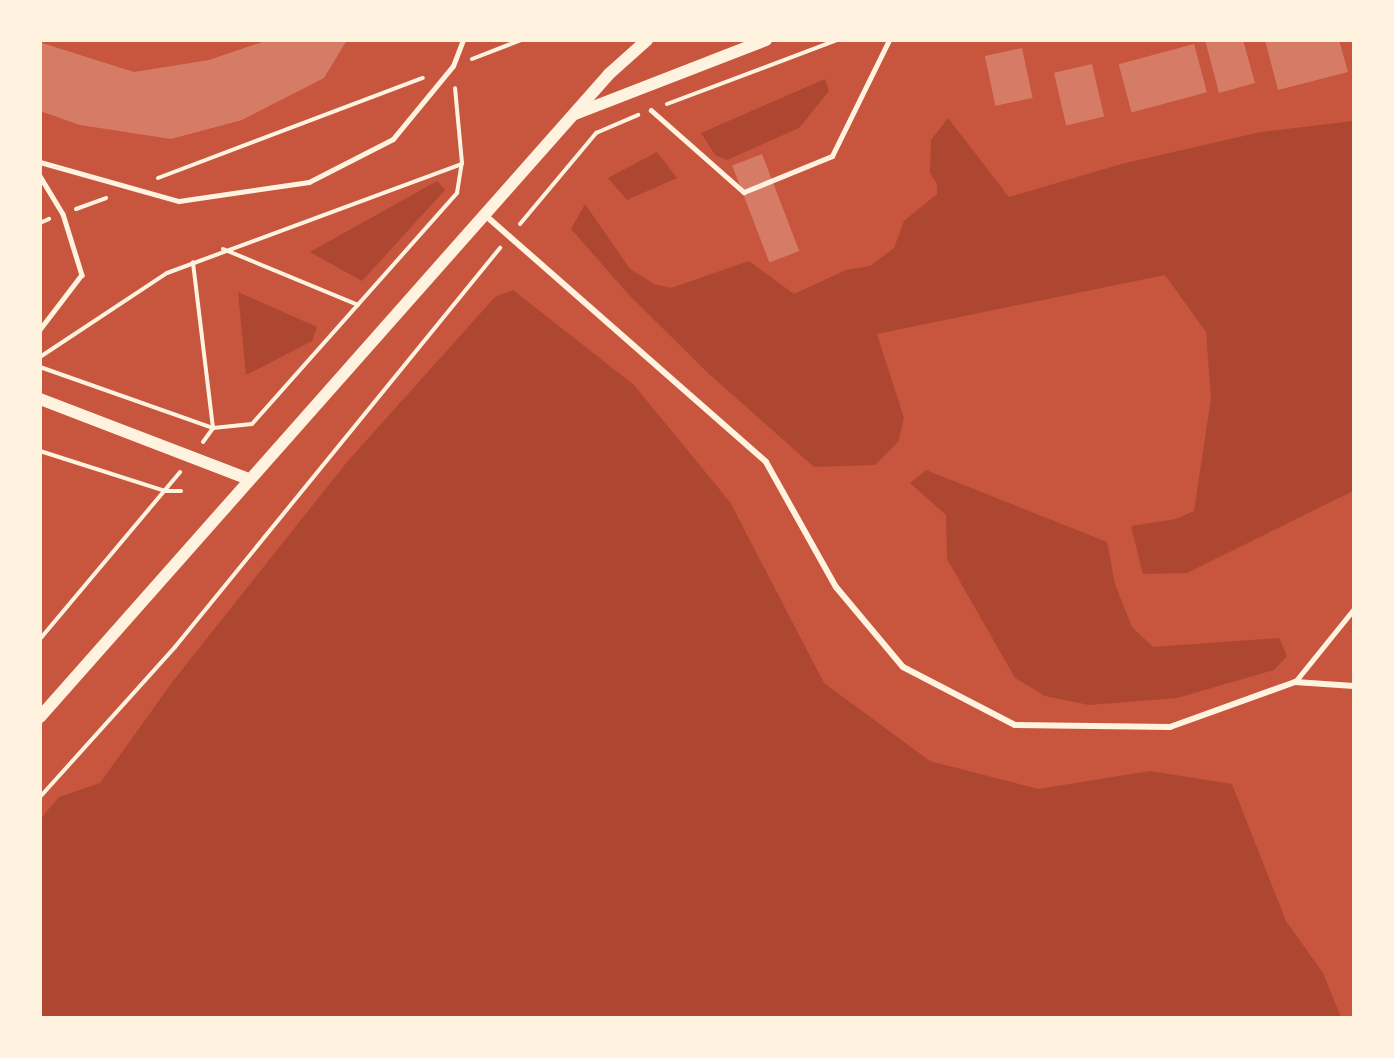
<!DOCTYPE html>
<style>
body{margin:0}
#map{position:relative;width:1394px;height:1058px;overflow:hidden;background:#c8553d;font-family:"PT Sans",sans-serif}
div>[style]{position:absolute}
.green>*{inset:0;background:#ae4732}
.building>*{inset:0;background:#d67c66;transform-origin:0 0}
.path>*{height:4px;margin:-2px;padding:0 2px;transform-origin:2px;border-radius:2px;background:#fff3e0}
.service>*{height:4.5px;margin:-2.25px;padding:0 2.25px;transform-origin:2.25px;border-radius:2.25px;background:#fff3e0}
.minor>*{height:6px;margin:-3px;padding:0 3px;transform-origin:3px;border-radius:3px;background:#fff3e0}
.secondary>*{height:12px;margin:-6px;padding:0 6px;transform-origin:6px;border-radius:6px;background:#fff3e0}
span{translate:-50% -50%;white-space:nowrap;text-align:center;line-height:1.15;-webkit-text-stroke:4.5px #fff3e0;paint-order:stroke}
.frame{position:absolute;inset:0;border:42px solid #fff3e0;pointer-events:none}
</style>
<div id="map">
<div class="green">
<div style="clip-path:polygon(825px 79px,829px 91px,799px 128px,727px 160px,715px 155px,701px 133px)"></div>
<div style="clip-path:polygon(948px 118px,1009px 197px,1125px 163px,1261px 132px,1353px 121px,1353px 491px,1187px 573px,1143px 574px,1131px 526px,1176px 519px,1194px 511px,1211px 398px,1206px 332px,1165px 275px,877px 334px,904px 418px,898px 442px,875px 465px,814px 467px,709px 374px,629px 295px,571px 229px,585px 204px,630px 269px,654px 284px,671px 288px,749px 261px,794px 294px,846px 270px,870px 266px,894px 248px,904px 221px,937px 194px,937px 184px,930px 173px,931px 140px)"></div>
<div style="clip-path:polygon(657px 152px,677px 178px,627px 200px,608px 178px)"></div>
<div style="clip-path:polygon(437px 181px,445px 190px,362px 281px,310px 252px)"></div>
<div style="clip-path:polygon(513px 290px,634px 385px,730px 502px,824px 683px,930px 761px,1038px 789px,1150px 771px,1232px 784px,1286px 921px,1323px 973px,1341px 1017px,41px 1017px,41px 818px,59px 797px,100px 783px,173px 681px,347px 462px,495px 297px)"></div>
<div style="clip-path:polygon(238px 292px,317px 327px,312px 341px,246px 375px)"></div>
<div style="clip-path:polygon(926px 470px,1107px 542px,1115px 584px,1132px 627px,1153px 647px,1279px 638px,1287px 656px,1274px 670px,1177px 698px,1089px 705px,1045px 696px,1015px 678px,947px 559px,946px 515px,910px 483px)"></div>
</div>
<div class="building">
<div style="clip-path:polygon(268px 40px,347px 40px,324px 78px,242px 120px,171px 139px,80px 125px,40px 111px,42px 43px,134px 72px,209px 60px)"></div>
<div style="clip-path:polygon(1205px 40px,1243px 40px,1255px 83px,1219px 93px)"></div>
<div style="clip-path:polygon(1265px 40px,1339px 40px,1348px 72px,1278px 90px)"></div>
<div style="left:1194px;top:44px;width:50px;height:78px;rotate:75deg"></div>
<div style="left:1022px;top:48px;width:51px;height:38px;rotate:78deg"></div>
<div style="left:1092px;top:64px;width:54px;height:39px;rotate:77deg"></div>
<div style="left:762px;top:154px;width:104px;height:32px;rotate:69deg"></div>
</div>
<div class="path">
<div style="left:472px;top:59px;width:53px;rotate:-21.2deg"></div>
<div style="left:667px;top:104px;width:182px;rotate:-20.6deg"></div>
<div style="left:158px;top:178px;width:283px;rotate:-20.7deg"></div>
<div style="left:76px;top:209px;width:32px;rotate:-20deg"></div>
<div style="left:40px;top:223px;width:10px;rotate:-24deg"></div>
<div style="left:520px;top:224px;width:119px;rotate:-50.1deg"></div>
<div style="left:596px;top:133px;width:46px;rotate:-23.2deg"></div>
<div style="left:223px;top:249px;width:146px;rotate:22.5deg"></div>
<div style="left:40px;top:357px;width:152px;rotate:-33.5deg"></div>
<div style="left:167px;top:273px;width:314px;rotate:-20.3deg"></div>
<div style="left:40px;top:367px;width:183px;rotate:19.4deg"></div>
<div style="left:213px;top:428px;width:167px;rotate:-96.9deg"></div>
<div style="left:203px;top:442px;width:17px;rotate:-54deg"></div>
<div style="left:213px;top:428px;width:39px;rotate:-6deg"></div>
<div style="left:252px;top:424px;width:309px;rotate:-48.4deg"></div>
<div style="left:457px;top:193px;width:30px;rotate:-81deg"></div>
<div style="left:462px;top:163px;width:75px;rotate:-95.3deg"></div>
<div style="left:40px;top:451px;width:131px;rotate:17.7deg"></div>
<div style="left:165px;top:491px;width:16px"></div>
<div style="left:40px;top:639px;width:218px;rotate:-50deg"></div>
<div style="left:40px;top:797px;width:202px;rotate:-48deg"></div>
<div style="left:175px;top:647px;width:515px;rotate:-50.84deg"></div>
</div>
<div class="service">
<div style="left:651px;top:110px;width:124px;rotate:41.4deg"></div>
<div style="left:744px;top:192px;width:95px;rotate:-22.2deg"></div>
<div style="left:832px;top:156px;width:129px;rotate:-63.8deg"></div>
<div style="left:40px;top:162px;width:144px;rotate:15.7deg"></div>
<div style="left:179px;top:201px;width:131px;rotate:-8.3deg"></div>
<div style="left:309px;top:182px;width:94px;rotate:-27.1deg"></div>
<div style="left:393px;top:139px;width:94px;rotate:-50.6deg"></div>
<div style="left:453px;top:66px;width:28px;rotate:-69deg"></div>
<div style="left:40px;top:176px;width:44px;rotate:58.8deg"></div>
<div style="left:63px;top:214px;width:64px;rotate:72.7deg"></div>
<div style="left:82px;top:275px;width:69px;rotate:127.4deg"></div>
<div style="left:1295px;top:682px;width:94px;rotate:-51.1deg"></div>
</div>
<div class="minor">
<div style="left:485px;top:215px;width:374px;rotate:41.3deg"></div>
<div style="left:766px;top:462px;width:143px;rotate:60.8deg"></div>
<div style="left:836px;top:587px;width:104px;rotate:50.1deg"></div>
<div style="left:903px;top:667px;width:126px;rotate:27.4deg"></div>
<div style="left:1015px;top:725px;width:155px;rotate:0.7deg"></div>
<div style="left:1170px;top:727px;width:133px;rotate:-19.8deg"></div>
<div style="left:1295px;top:682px;width:59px;rotate:3.9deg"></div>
</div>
<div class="secondary">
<div style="left:575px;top:114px;width:205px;rotate:-21.2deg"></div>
<div style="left:40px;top:399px;width:223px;rotate:21deg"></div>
<div style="left:40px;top:717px;width:859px;rotate:-48.49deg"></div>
<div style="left:609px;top:74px;width:51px;rotate:-41.8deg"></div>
</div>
<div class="frame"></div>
</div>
